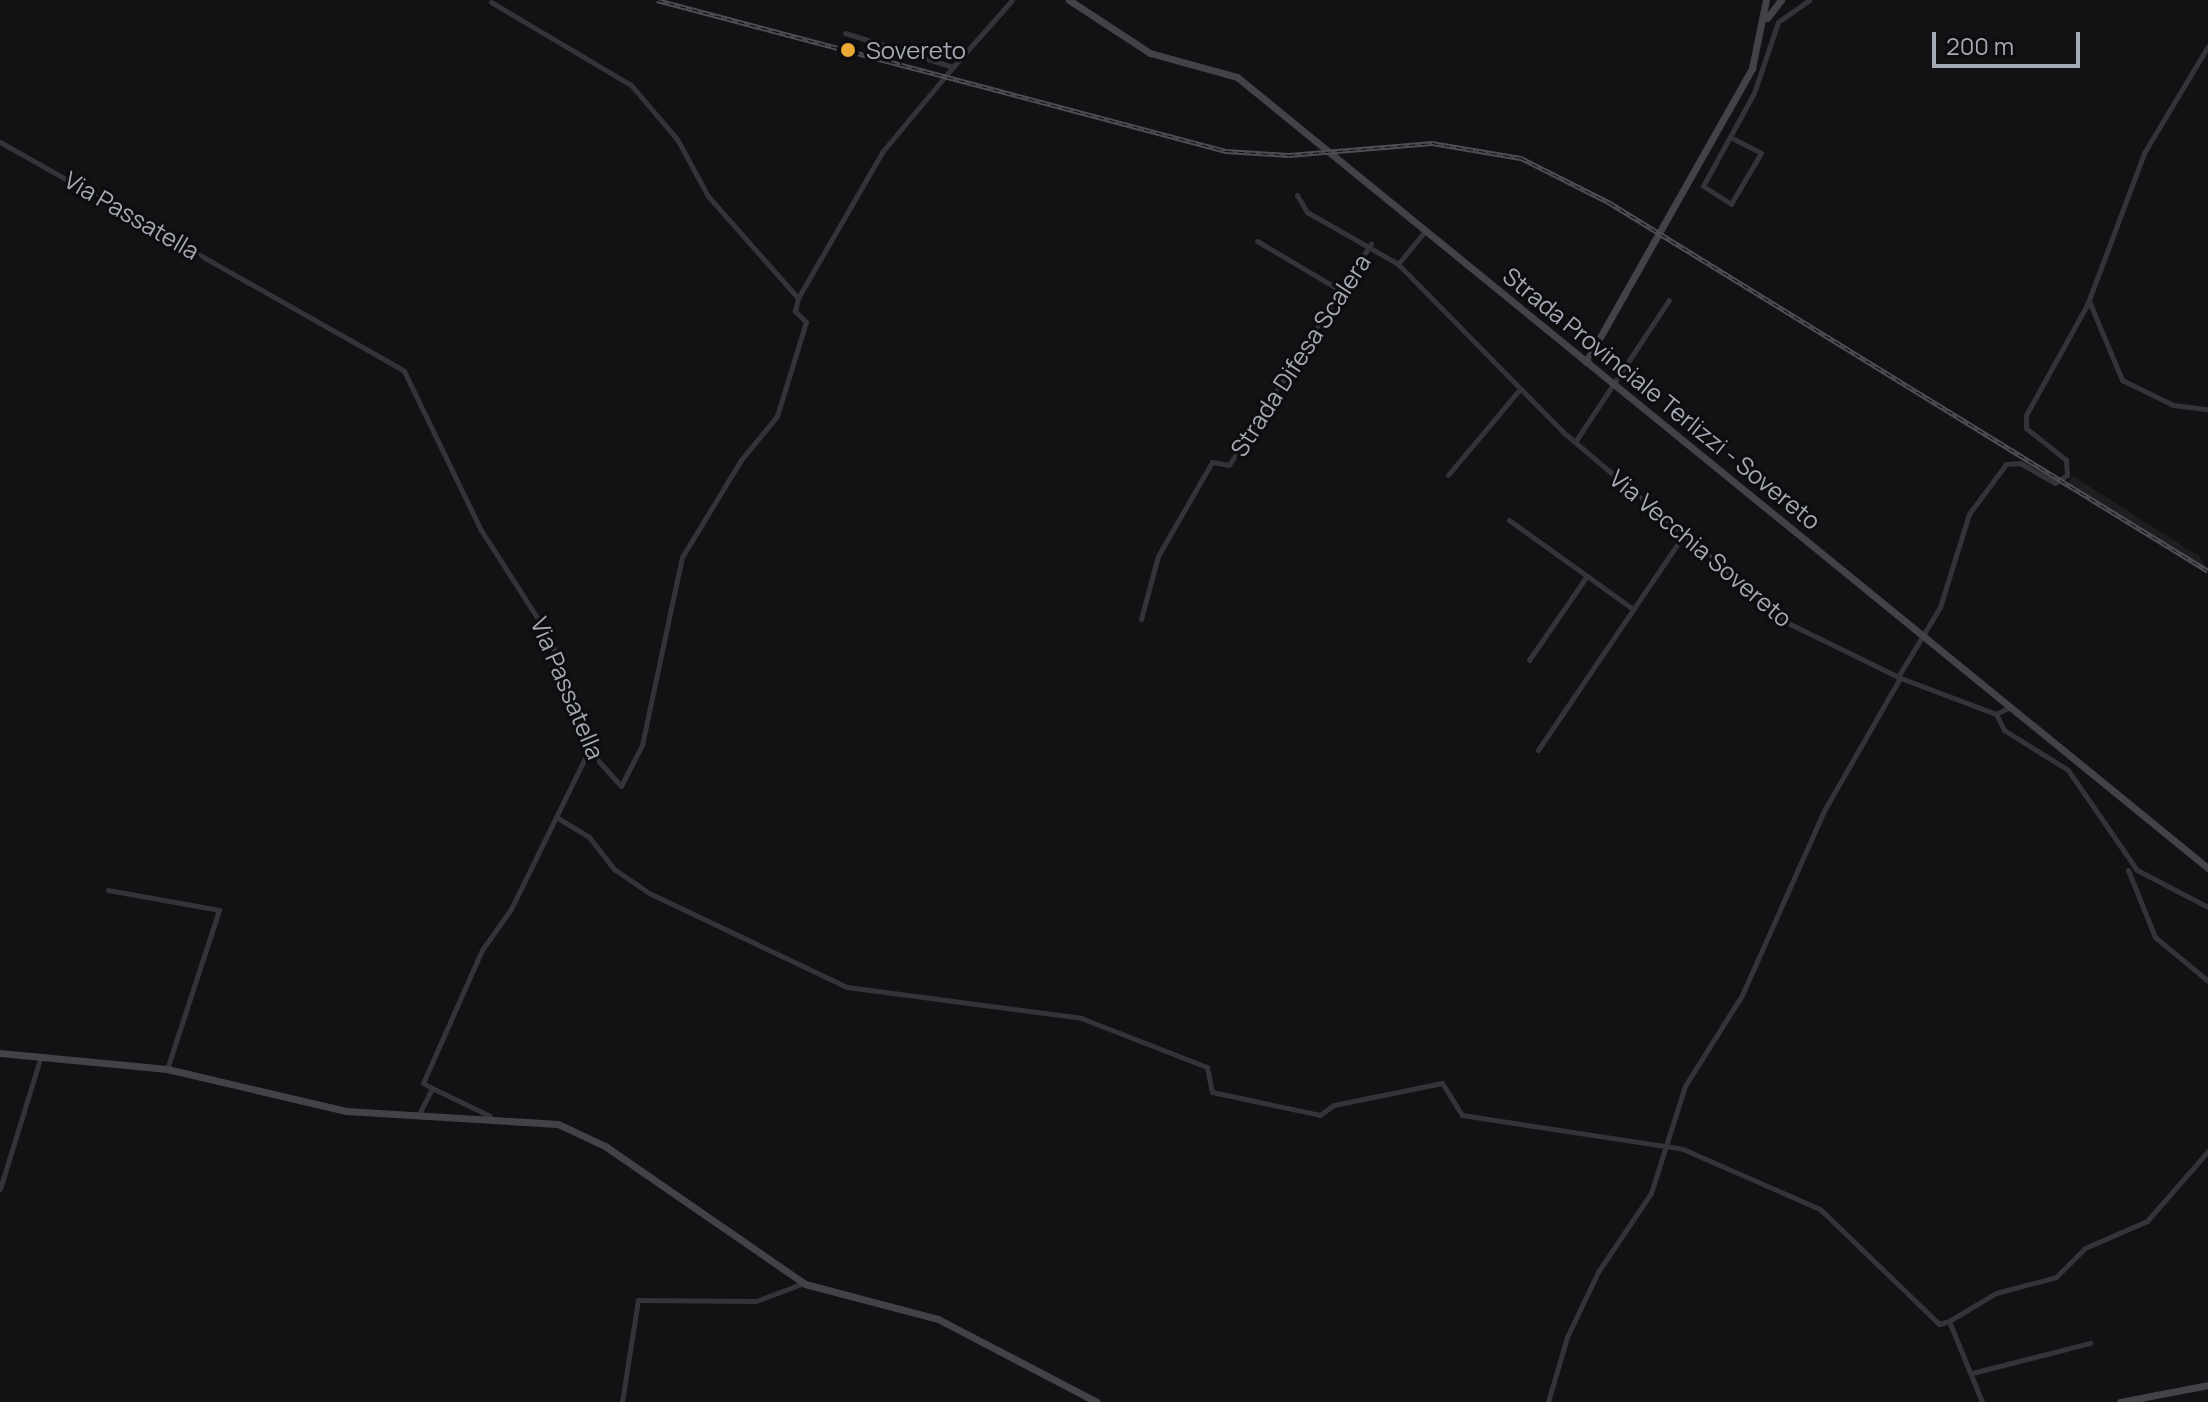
<!DOCTYPE html>
<style>
body{margin:0}
#map{position:relative;width:2208px;height:1402px;overflow:hidden;background:#121214;font-family:Manrope,sans-serif}
div>[style]{position:absolute}
.built>*{inset:0;background:#1e1e21}
.street>*{height:5px;margin:-2.5px;padding:0 2.5px;transform-origin:2.5px;border-radius:2.5px;background:#333438}
.secondary>*{height:7px;margin:-3.5px;padding:0 3.5px;transform-origin:3.5px;border-radius:3.5px;background:#414348}
.rail>*{height:5px;margin-top:-2.5px;transform-origin:0;background:repeating-linear-gradient(90deg,#0d0d0f 0 6px,#4c4e53 0 12px);box-sizing:border-box;border-block:2px solid #4c4e53}
.dots>*{width:22px;height:22px;translate:-50% -50%;box-sizing:border-box;border:4px solid #0d0d0f;border-radius:50%}
span{translate:-50% -50%;white-space:nowrap;text-align:center;line-height:1.15;-webkit-text-stroke:6px #0d0d0f;paint-order:stroke}
.poi-label{font-size:24px;color:#a4a9b4}
.left{translate:0 -50%;text-align:left}
.street-label{font-size:24px;color:#a4a9b4}
.scale{position:absolute;left:1932px;top:32px;width:148px;height:36px;box-sizing:border-box;border:4px solid #a4a9b4;border-top:0;padding-left:10px;font-size:24px;line-height:28px;white-space:nowrap;color:#a4a9b4;-webkit-text-stroke:6px #0d0d0f;paint-order:stroke}
</style>
<div id="map">
<div class="built">
<div style="clip-path:polygon(2073px 476px,2200px 557px,2208px 574px,2068px 483px)"></div>
</div>
<div class="street">
<div style="left:491px;top:2px;width:163px;rotate:30.7deg"></div>
<div style="left:631px;top:85px;width:71px;rotate:49.6deg"></div>
<div style="left:677px;top:139px;width:65px;rotate:61.5deg"></div>
<div style="left:708px;top:196px;width:136px;rotate:48.6deg"></div>
<div style="left:845px;top:33px;width:113px;rotate:17.5deg"></div>
<div style="left:953px;top:67px;width:89px;rotate:-48.6deg"></div>
<div style="left:1734px;top:139px;width:30px;rotate:27deg"></div>
<div style="left:1761px;top:153px;width:59px;rotate:120.5deg"></div>
<div style="left:1731px;top:204px;width:33px;rotate:-147deg"></div>
<div style="left:1703px;top:186px;width:106px;rotate:-61.3deg"></div>
<div style="left:1754px;top:93px;width:75px;rotate:-71.3deg"></div>
<div style="left:1778px;top:22px;width:38px;rotate:-35deg"></div>
<div style="left:0;top:142px;width:464px;rotate:29.5deg"></div>
<div style="left:404px;top:371px;width:177px;rotate:64.2deg"></div>
<div style="left:481px;top:530px;width:126px;rotate:57.3deg"></div>
<div style="left:549px;top:636px;width:128px;rotate:69.4deg"></div>
<div style="left:594px;top:756px;width:40px;rotate:48deg"></div>
<div style="left:621px;top:786px;width:46px;rotate:-62.9deg"></div>
<div style="left:642px;top:745px;width:192px;rotate:-78deg"></div>
<div style="left:682px;top:557px;width:114px;rotate:-58.7deg"></div>
<div style="left:741px;top:460px;width:57px;rotate:-50.7deg"></div>
<div style="left:777px;top:416px;width:98px;rotate:-72.9deg"></div>
<div style="left:806px;top:322px;width:16px;rotate:-135deg"></div>
<div style="left:795px;top:311px;width:13px;rotate:-77deg"></div>
<div style="left:798px;top:298px;width:170px;rotate:-60deg"></div>
<div style="left:883px;top:151px;width:109px;rotate:-50.2deg"></div>
<div style="left:1297px;top:195px;width:20px;rotate:60deg"></div>
<div style="left:1307px;top:212px;width:105px;rotate:29.7deg"></div>
<div style="left:1398px;top:264px;width:235px;rotate:45.5deg"></div>
<div style="left:1563px;top:432px;width:295px;rotate:40.3deg"></div>
<div style="left:1788px;top:623px;width:123px;rotate:26.1deg"></div>
<div style="left:1898px;top:677px;width:105px;rotate:20.7deg"></div>
<div style="left:1996px;top:714px;width:18px;rotate:63deg"></div>
<div style="left:2004px;top:730px;width:75px;rotate:32deg"></div>
<div style="left:2068px;top:770px;width:121px;rotate:55.4deg"></div>
<div style="left:2137px;top:870px;width:80px;rotate:27.5deg"></div>
<div style="left:1257px;top:241px;width:96px;rotate:30.6deg"></div>
<div style="left:1398px;top:264px;width:43px;rotate:-50.7deg"></div>
<div style="left:2089px;top:301px;width:86px;rotate:67.3deg"></div>
<div style="left:2122px;top:380px;width:57px;rotate:26.1deg"></div>
<div style="left:2173px;top:405px;width:35px;rotate:7deg"></div>
<div style="left:1575px;top:442px;width:170px;rotate:-56.5deg"></div>
<div style="left:1448px;top:475px;width:111px;rotate:-50.1deg"></div>
<div style="left:1509px;top:520px;width:153px;rotate:35.7deg"></div>
<div style="left:1141px;top:619px;width:65px;rotate:-74.9deg"></div>
<div style="left:1158px;top:556px;width:108px;rotate:-60.1deg"></div>
<div style="left:1212px;top:462px;width:17px;rotate:10deg"></div>
<div style="left:1229px;top:465px;width:263px;rotate:-57.3deg"></div>
<div style="left:1529px;top:660px;width:102px;rotate:-55.4deg"></div>
<div style="left:1898px;top:677px;width:82px;rotate:-59deg"></div>
<div style="left:1940px;top:607px;width:97px;rotate:-72.7deg"></div>
<div style="left:1969px;top:514px;width:62px;rotate:-53.5deg"></div>
<div style="left:2006px;top:464px;width:14px;rotate:-4deg"></div>
<div style="left:2020px;top:463px;width:40px;rotate:29.7deg"></div>
<div style="left:2055px;top:483px;width:14px;rotate:-34deg"></div>
<div style="left:2067px;top:475px;width:15px;rotate:-94deg"></div>
<div style="left:2066px;top:460px;width:51px;rotate:-141.3deg"></div>
<div style="left:2026px;top:428px;width:13px;rotate:-90deg"></div>
<div style="left:2026px;top:415px;width:126px;rotate:-61deg"></div>
<div style="left:2087px;top:305px;width:162px;rotate:-69.4deg"></div>
<div style="left:2144px;top:153px;width:125px;rotate:-59.1deg"></div>
<div style="left:1996px;top:714px;width:16px;rotate:-27deg"></div>
<div style="left:1538px;top:750px;width:258px;rotate:-55.9deg"></div>
<div style="left:556px;top:817px;width:39px;rotate:31deg"></div>
<div style="left:589px;top:837px;width:41px;rotate:52deg"></div>
<div style="left:614px;top:869px;width:42px;rotate:34.4deg"></div>
<div style="left:649px;top:893px;width:219px;rotate:25.4deg"></div>
<div style="left:847px;top:987px;width:236px;rotate:7.5deg"></div>
<div style="left:1081px;top:1018px;width:135px;rotate:21.3deg"></div>
<div style="left:1207px;top:1067px;width:25px;rotate:79deg"></div>
<div style="left:1212px;top:1092px;width:110px;rotate:12deg"></div>
<div style="left:1320px;top:1115px;width:17px;rotate:-36deg"></div>
<div style="left:1334px;top:1105px;width:110px;rotate:-11.5deg"></div>
<div style="left:1442px;top:1083px;width:38px;rotate:58deg"></div>
<div style="left:1462px;top:1115px;width:224px;rotate:8.7deg"></div>
<div style="left:1683px;top:1149px;width:150px;rotate:23.7deg"></div>
<div style="left:1820px;top:1209px;width:165px;rotate:44deg"></div>
<div style="left:1939px;top:1324px;width:10px;rotate:-17deg"></div>
<div style="left:1949px;top:1321px;width:87px;rotate:67.8deg"></div>
<div style="left:2128px;top:870px;width:72px;rotate:68.1deg"></div>
<div style="left:2155px;top:937px;width:69px;rotate:39.7deg"></div>
<div style="left:108px;top:890px;width:113px;rotate:10.2deg"></div>
<div style="left:219px;top:910px;width:167px;rotate:108.1deg"></div>
<div style="left:432px;top:1088px;width:10px;rotate:-151deg"></div>
<div style="left:423px;top:1083px;width:145px;rotate:-66.1deg"></div>
<div style="left:482px;top:950px;width:50px;rotate:-54.7deg"></div>
<div style="left:511px;top:909px;width:179px;rotate:-63.9deg"></div>
<div style="left:419px;top:1114px;width:29px;rotate:-63deg"></div>
<div style="left:432px;top:1088px;width:64px;rotate:25.8deg"></div>
<div style="left:0;top:1189px;width:133px;rotate:-72.9deg"></div>
<div style="left:1949px;top:1321px;width:55px;rotate:-30.8deg"></div>
<div style="left:1996px;top:1293px;width:62px;rotate:-14.9deg"></div>
<div style="left:2056px;top:1277px;width:41px;rotate:-45deg"></div>
<div style="left:2085px;top:1248px;width:68px;rotate:-23.5deg"></div>
<div style="left:2147px;top:1221px;width:93px;rotate:-48.9deg"></div>
<div style="left:1972px;top:1373px;width:122px;rotate:-14.3deg"></div>
<div style="left:622px;top:1402px;width:103px;rotate:-81.1deg"></div>
<div style="left:638px;top:1300px;width:118px;rotate:0.5deg"></div>
<div style="left:756px;top:1301px;width:51px;rotate:-20.6deg"></div>
<div style="left:1548px;top:1402px;width:68px;rotate:-73.7deg"></div>
<div style="left:1567px;top:1337px;width:72px;rotate:-64.5deg"></div>
<div style="left:1598px;top:1272px;width:95px;rotate:-56.1deg"></div>
<div style="left:1651px;top:1193px;width:112px;rotate:-72.4deg"></div>
<div style="left:1685px;top:1086px;width:107px;rotate:-57.9deg"></div>
<div style="left:1742px;top:995px;width:204px;rotate:-66deg"></div>
<div style="left:1825px;top:809px;width:151px;rotate:-60.2deg"></div>
</div>
<div class="secondary">
<div style="left:1069px;top:0;width:97px;rotate:33.2deg"></div>
<div style="left:1150px;top:53px;width:90px;rotate:15.4deg"></div>
<div style="left:1237px;top:77px;width:1252px;rotate:39.17deg"></div>
<div style="left:1767px;top:18px;width:23px;rotate:-52deg"></div>
<div style="left:1586px;top:362px;width:338px;rotate:-60.5deg"></div>
<div style="left:1752px;top:68px;width:69px;rotate:-78.4deg"></div>
<div style="left:0;top:1053px;width:168px;rotate:5.5deg"></div>
<div style="left:167px;top:1069px;width:184px;rotate:13.2deg"></div>
<div style="left:346px;top:1111px;width:212px;rotate:3.5deg"></div>
<div style="left:558px;top:1124px;width:52px;rotate:25.1deg"></div>
<div style="left:605px;top:1146px;width:243px;rotate:34.6deg"></div>
<div style="left:805px;top:1284px;width:138px;rotate:14.7deg"></div>
<div style="left:938px;top:1319px;width:179px;rotate:27.6deg"></div>
<div style="left:2120px;top:1402px;width:90px;rotate:-10.9deg"></div>
</div>
<div class="rail">
<div style="left:657px;top:0;width:589px;rotate:14.86deg"></div>
<div style="left:1226px;top:151px;width:63px;rotate:3.6deg"></div>
<div style="left:1289px;top:155px;width:144px;rotate:-4.8deg"></div>
<div style="left:1432px;top:143px;width:90px;rotate:9.6deg"></div>
<div style="left:1521px;top:158px;width:100px;rotate:26.8deg"></div>
<div style="left:1610px;top:203px;width:702px;rotate:31.61deg"></div>
</div>
<div class="dots">
<div style="left:848px;top:50px;background:#e9aa35"></div>
</div>
<div class="poi-label">
<span class="left" style="left:866px;top:50px">Sovereto</span>
</div>
<div class="street-label">
<span style="left:132px;top:215px;rotate:30deg">Via Passatella</span>
<span style="left:1300px;top:355px;rotate:-57deg">Strada Difesa Scalera</span>
<span style="left:1662px;top:398px;rotate:39deg">Strada Provinciale Terlizzi - Sovereto</span>
<span style="left:1701px;top:548px;rotate:40deg">Via Vecchia Sovereto</span>
<span style="left:568px;top:688px;rotate:67deg">Via Passatella</span>
</div>
<div class="scale">200 m</div>
</div>
